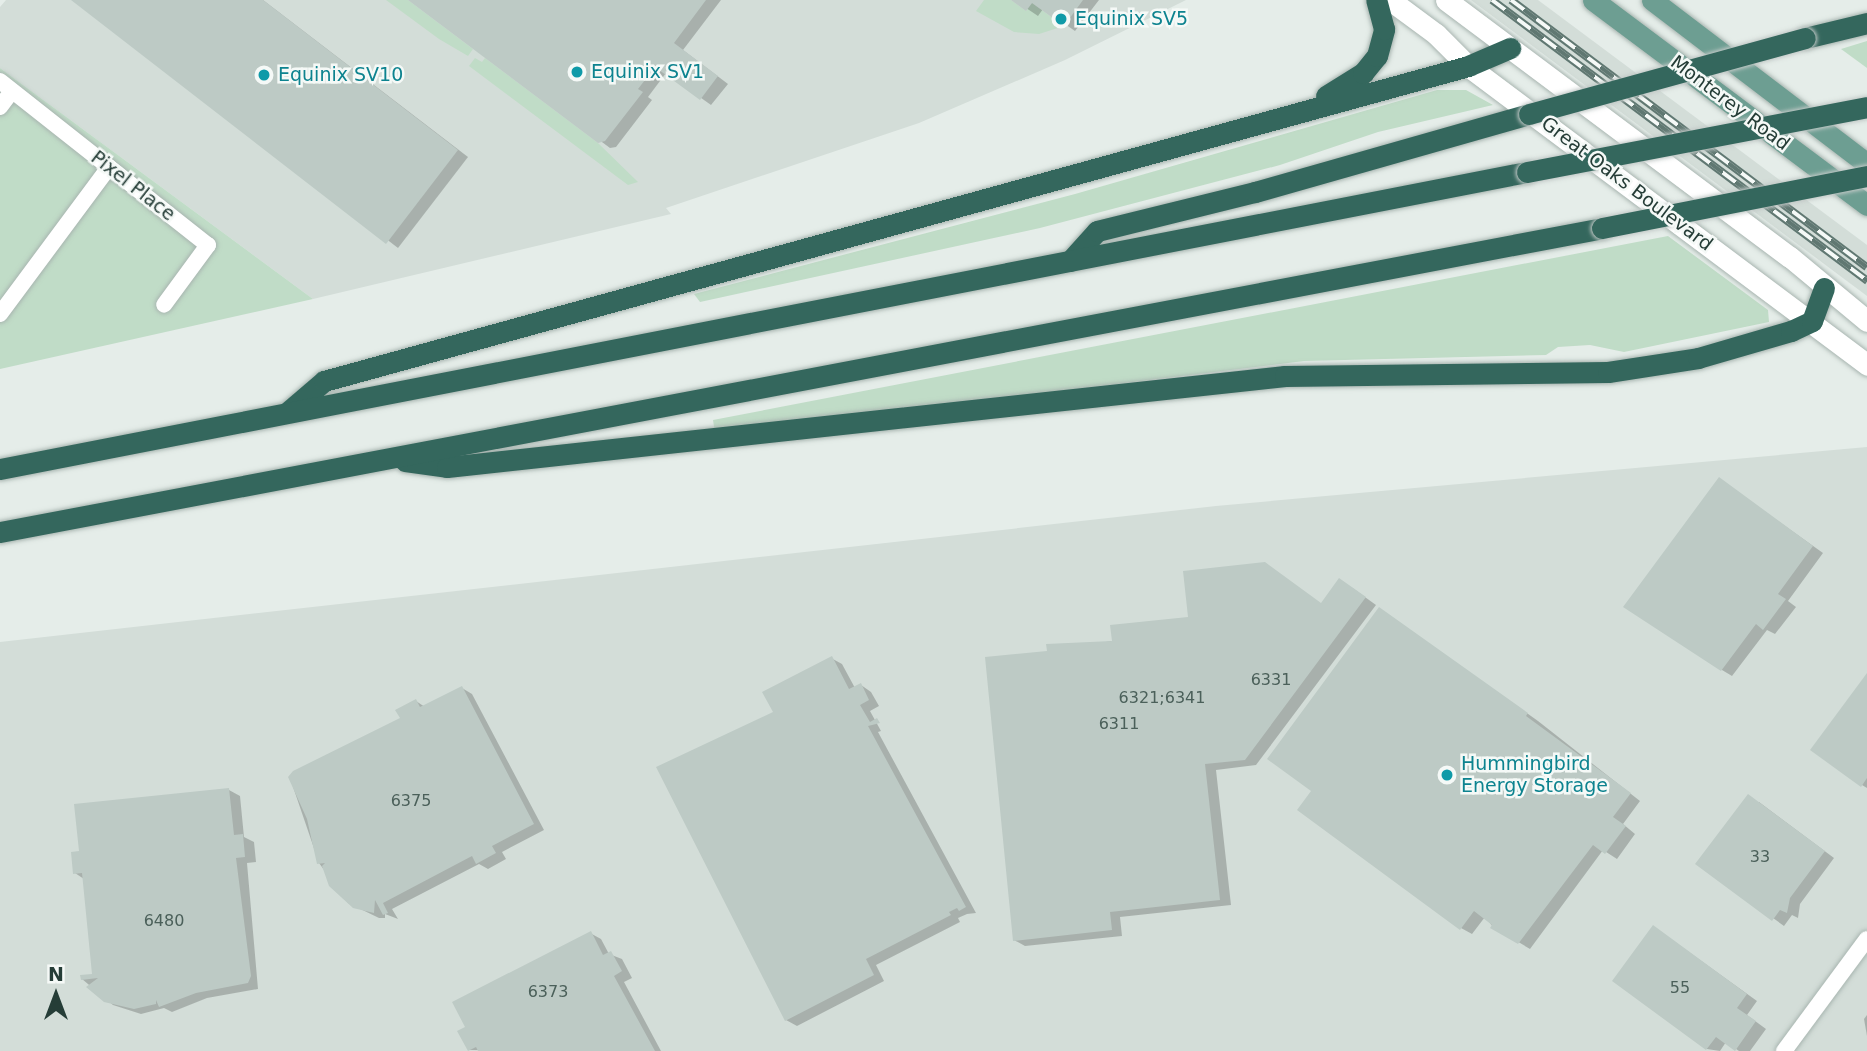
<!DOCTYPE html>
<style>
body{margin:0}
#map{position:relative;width:1867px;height:1051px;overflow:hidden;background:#e5ede9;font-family:"DejaVu Sans",sans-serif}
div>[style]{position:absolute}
.built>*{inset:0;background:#d3ddd8}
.green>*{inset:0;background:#c0dcc7}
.shadow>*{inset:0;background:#0003}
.building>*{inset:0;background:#bdcac5}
.roads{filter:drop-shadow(0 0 2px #a8b5b0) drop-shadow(0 0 2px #a8b5b0)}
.minor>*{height:16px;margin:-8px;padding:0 8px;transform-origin:8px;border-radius:8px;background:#fff}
.secondary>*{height:21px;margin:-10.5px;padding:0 10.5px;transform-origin:10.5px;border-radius:10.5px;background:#fff}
.primary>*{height:21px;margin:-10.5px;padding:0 10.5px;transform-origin:10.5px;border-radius:10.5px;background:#6d9e92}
.motorway>*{height:21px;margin:-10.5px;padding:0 10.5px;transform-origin:10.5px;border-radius:10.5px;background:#34675d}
.rail>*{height:8px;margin-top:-4px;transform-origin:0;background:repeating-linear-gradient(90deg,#f5f9f7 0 16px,#607872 0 32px);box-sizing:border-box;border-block:2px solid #607872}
.bridges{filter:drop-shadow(0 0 2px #c2c9c7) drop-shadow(0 0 2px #c2c9c7)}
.motorway-bridge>*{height:21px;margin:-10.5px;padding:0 10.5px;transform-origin:10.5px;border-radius:10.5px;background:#34675d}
.dots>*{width:19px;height:19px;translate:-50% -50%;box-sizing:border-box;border:4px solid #f5f9f7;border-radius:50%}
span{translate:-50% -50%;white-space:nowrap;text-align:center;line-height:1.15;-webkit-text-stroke:5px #f5f9f7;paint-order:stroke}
.number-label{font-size:16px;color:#4b605a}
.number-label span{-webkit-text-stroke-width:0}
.culture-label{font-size:19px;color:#0d838f}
.left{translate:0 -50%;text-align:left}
.street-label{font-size:19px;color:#253d37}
.north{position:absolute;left:21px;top:960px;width:70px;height:70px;-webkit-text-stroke:5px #f5f9f7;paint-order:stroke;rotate:0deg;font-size:19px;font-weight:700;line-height:28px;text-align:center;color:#253d37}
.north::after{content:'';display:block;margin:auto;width:24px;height:32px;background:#253d37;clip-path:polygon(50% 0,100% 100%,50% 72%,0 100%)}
</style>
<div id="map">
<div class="built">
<div style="clip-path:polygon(6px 0,1186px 0,1065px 60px,919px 123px,666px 208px,671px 214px,313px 299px,0 68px,0 7px)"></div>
<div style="clip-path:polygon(1471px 0,1538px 0,1867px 245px,1867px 296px)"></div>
<div style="clip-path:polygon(1867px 447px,1867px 1051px,0 1051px,0 642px,1216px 506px)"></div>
</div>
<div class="green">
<div style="clip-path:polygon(386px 0,408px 0,473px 49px,468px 56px,439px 39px)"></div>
<div style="clip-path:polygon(984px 0,1011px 0,1026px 11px,1032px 3px,1064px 26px,1039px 34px,1014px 32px,976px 11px)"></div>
<div style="clip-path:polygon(1867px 41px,1867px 68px,1841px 49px)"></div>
<div style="clip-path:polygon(475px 58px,482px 62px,485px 58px,598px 143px,638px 182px,628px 185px,469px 66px)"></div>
<div style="clip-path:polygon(0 68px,313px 299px,0 369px)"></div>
<div style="clip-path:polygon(1437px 90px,1466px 90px,1493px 105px,1378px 132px,1280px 165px,1040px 228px,700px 302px,694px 294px,1075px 194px)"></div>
<div style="clip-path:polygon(1668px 236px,1768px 310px,1769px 322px,1624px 352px,1590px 345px,1558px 347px,1546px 355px,1304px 361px,715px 433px,713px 420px)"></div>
</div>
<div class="shadow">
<div style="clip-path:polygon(74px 0,263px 0,468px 157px,398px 248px)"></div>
<div style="clip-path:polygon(411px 0,721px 0,683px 50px,728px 84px,711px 105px,666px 73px,648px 97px,652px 100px,616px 147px,610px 148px)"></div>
<div style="clip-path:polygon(1014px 0,1099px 0,1075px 31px,1043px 9px,1038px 16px)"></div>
<div style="clip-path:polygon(1719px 479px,1823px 553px,1788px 601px,1796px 607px,1775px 634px,1767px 630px,1732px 676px,1722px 670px)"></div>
<div style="clip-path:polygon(1351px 587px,1376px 605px,1256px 765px,1216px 770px,1231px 905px,1120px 917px,1122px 936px,1025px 946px,1014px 940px,1049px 652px,1322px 604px)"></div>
<div style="clip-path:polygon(1390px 616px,1538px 721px,1640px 801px,1623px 824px,1635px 834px,1617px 859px,1603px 850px,1530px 949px,1493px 927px,1485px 917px,1472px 934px,1461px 928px,1313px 791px)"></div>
<div style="clip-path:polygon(831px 658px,842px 664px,855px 688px,861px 685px,871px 692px,879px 706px,870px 711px,881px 731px,878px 732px,976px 913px,967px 914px,958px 918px,960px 922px,876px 965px,884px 981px,797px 1026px,786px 1020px,775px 713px)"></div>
<div style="clip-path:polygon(1867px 676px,1867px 788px,1862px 785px)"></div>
<div style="clip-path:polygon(462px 688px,472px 694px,544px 830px,502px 852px,506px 859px,488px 869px,479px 864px,392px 909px,398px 919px,385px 914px,385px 918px,379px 918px,348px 903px,319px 863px,290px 778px,402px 719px,416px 701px,425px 707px)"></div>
<div style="clip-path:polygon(229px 790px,240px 796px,244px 837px,254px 842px,256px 862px,247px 863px,258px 989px,207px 998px,172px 1012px,164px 1008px,141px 1014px,113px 1005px,82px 979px,94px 975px,84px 879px,75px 873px)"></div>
<div style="clip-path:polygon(1759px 802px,1834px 858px,1800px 904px,1798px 918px,1792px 915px,1784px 926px,1698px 864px)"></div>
<div style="clip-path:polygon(1654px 927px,1757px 1001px,1747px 1015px,1766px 1029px,1750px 1051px,1739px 1051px,1726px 1042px,1720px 1051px,1707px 1049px)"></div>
<div style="clip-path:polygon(590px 933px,601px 939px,609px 954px,622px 959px,632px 978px,624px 982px,661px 1051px,469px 1050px)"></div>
<div style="clip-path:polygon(1867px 1015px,1867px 1036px,1864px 1019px)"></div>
</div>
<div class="building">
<div style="clip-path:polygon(71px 0,263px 0,458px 150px,386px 244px)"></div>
<div style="clip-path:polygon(408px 0,706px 0,674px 43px,718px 76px,700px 100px,655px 67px,638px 89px,643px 92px,605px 141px,598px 143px)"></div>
<div style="clip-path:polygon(1011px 0,1083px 0,1064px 26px,1032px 3px,1026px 11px)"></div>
<div style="clip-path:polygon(1719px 477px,1813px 546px,1778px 594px,1786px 599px,1763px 630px,1756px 624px,1721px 671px,1623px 607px)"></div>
<div style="clip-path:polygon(1265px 562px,1321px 603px,1339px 578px,1366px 597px,1245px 760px,1205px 764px,1220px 900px,1110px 912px,1112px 930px,1013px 941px,985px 657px,1047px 651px,1046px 644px,1112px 641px,1110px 625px,1188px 617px,1183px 571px)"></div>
<div style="clip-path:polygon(1379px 607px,1528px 713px,1526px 716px,1631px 793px,1613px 817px,1626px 826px,1605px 854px,1593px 845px,1518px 944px,1490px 928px,1492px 925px,1474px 911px,1460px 930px,1445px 919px,1297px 810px,1311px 791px,1267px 759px)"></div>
<div style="clip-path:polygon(832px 656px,849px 689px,861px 683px,869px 700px,860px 705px,870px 722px,877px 718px,880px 723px,868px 726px,966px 907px,959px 911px,957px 908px,949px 912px,951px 915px,866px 959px,874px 975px,785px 1021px,656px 767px,773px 712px,762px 692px)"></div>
<div style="clip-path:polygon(1867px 673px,1867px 778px,1861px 787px,1810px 750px)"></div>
<div style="clip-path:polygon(462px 686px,534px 824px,492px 846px,496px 853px,476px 864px,472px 856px,383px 903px,388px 913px,383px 915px,375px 900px,374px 913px,353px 908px,329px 886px,322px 866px,325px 863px,317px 864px,307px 819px,288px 777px,293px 771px,400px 718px,395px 710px,416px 699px,420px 707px)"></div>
<div style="clip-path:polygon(229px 788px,234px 835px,243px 834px,245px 857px,236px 858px,251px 976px,248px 983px,196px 993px,159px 1007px,156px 1000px,156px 1004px,134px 1009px,104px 1002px,86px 987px,98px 978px,81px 980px,80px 975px,92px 974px,82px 873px,73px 874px,71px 852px,79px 851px,74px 804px)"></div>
<div style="clip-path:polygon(1748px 794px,1825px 851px,1790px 898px,1787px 913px,1780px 910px,1772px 921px,1695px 864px)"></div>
<div style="clip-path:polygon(1653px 925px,1747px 994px,1737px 1008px,1756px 1021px,1735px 1051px,1716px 1037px,1706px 1050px,1612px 981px)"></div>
<div style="clip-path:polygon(591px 931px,603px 955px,611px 951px,622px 971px,614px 976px,655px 1051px,478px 1051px,476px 1047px,468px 1051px,457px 1031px,465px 1027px,452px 1002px)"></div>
</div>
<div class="roads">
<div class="minor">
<div style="left:0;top:81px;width:265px;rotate:38.3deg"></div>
<div style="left:208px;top:245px;width:74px;rotate:126.3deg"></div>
<div style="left:0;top:107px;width:20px;rotate:-53deg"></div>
<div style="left:0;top:314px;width:183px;rotate:-53.4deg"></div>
<div style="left:1784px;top:1051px;width:139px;rotate:-53.5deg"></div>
</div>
<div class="secondary">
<div style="left:1390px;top:0;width:57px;rotate:36.5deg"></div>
<div style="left:1436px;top:34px;width:45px;rotate:45deg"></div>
<div style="left:1468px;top:66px;width:499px;rotate:36.8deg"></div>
<div style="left:1446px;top:0;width:429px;rotate:36.8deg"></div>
<div style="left:1790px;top:257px;width:100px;rotate:39.7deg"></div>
</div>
<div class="primary">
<div style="left:1593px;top:0;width:342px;rotate:36.8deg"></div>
<div style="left:1652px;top:0;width:270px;rotate:37.3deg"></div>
</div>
<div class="motorway">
<div style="left:1805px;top:38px;width:64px;rotate:-13.6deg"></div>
<div style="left:1326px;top:96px;width:44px;rotate:-31.9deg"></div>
<div style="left:1363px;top:73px;width:22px;rotate:-51deg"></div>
<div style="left:1377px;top:56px;width:28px;rotate:-75deg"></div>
<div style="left:1384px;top:29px;width:30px;rotate:-105deg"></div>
<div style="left:1070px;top:261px;width:40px;rotate:-48deg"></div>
<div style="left:1097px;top:231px;width:163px;rotate:-13.9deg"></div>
<div style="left:1255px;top:192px;width:285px;rotate:-15.9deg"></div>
<div style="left:289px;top:411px;width:46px;rotate:-40.6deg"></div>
<div style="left:324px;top:381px;width:1187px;rotate:-15.39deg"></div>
<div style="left:1468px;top:66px;width:46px;rotate:-23.2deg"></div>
<div style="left:405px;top:461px;width:42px;rotate:8.1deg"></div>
<div style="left:447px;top:467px;width:843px;rotate:-6.2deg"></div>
<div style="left:1285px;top:376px;width:323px;rotate:-0.7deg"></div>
<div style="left:1608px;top:372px;width:91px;rotate:-8.8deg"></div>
<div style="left:1698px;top:358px;width:97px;rotate:-16.2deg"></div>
<div style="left:1791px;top:331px;width:23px;rotate:-25deg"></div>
<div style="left:1812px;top:321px;width:35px;rotate:-70deg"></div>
<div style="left:0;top:469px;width:1556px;rotate:-11.01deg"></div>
<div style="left:0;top:532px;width:1631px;rotate:-10.74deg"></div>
</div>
</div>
<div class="rail">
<div style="left:1492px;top:0;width:469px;rotate:36.8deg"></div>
<div style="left:1511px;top:0;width:445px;rotate:36.9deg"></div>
</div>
<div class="bridges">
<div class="motorway-bridge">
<div style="left:1529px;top:114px;width:286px;rotate:-15.4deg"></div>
<div style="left:1527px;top:172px;width:346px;rotate:-10.8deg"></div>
<div style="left:1602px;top:228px;width:270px;rotate:-11.1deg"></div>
</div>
</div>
<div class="dots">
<div style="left:1061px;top:19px;background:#0f9aa8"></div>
<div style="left:577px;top:72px;background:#0f9aa8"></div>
<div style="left:264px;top:75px;background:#0f9aa8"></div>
<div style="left:1447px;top:775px;background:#0f9aa8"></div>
</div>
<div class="number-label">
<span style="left:1271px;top:680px">6331</span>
<span style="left:1162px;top:698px">6321;6341</span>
<span style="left:1119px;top:724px">6311</span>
<span style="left:411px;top:801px">6375</span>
<span style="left:1760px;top:857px">33</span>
<span style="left:164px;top:921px">6480</span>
<span style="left:1680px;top:988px">55</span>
<span style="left:548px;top:992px">6373</span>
</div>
<div class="culture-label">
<span class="left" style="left:1075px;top:19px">Equinix SV5</span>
<span class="left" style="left:591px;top:72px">Equinix SV1</span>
<span class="left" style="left:278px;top:75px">Equinix SV10</span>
<span class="left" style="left:1461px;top:775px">Hummingbird<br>Energy Storage</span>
</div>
<div class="street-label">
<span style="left:1730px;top:103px;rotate:37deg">Monterey Road</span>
<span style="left:1627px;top:184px;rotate:37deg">Great Oaks Boulevard</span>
<span style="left:133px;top:186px;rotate:38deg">Pixel Place</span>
</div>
<div class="north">N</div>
</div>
